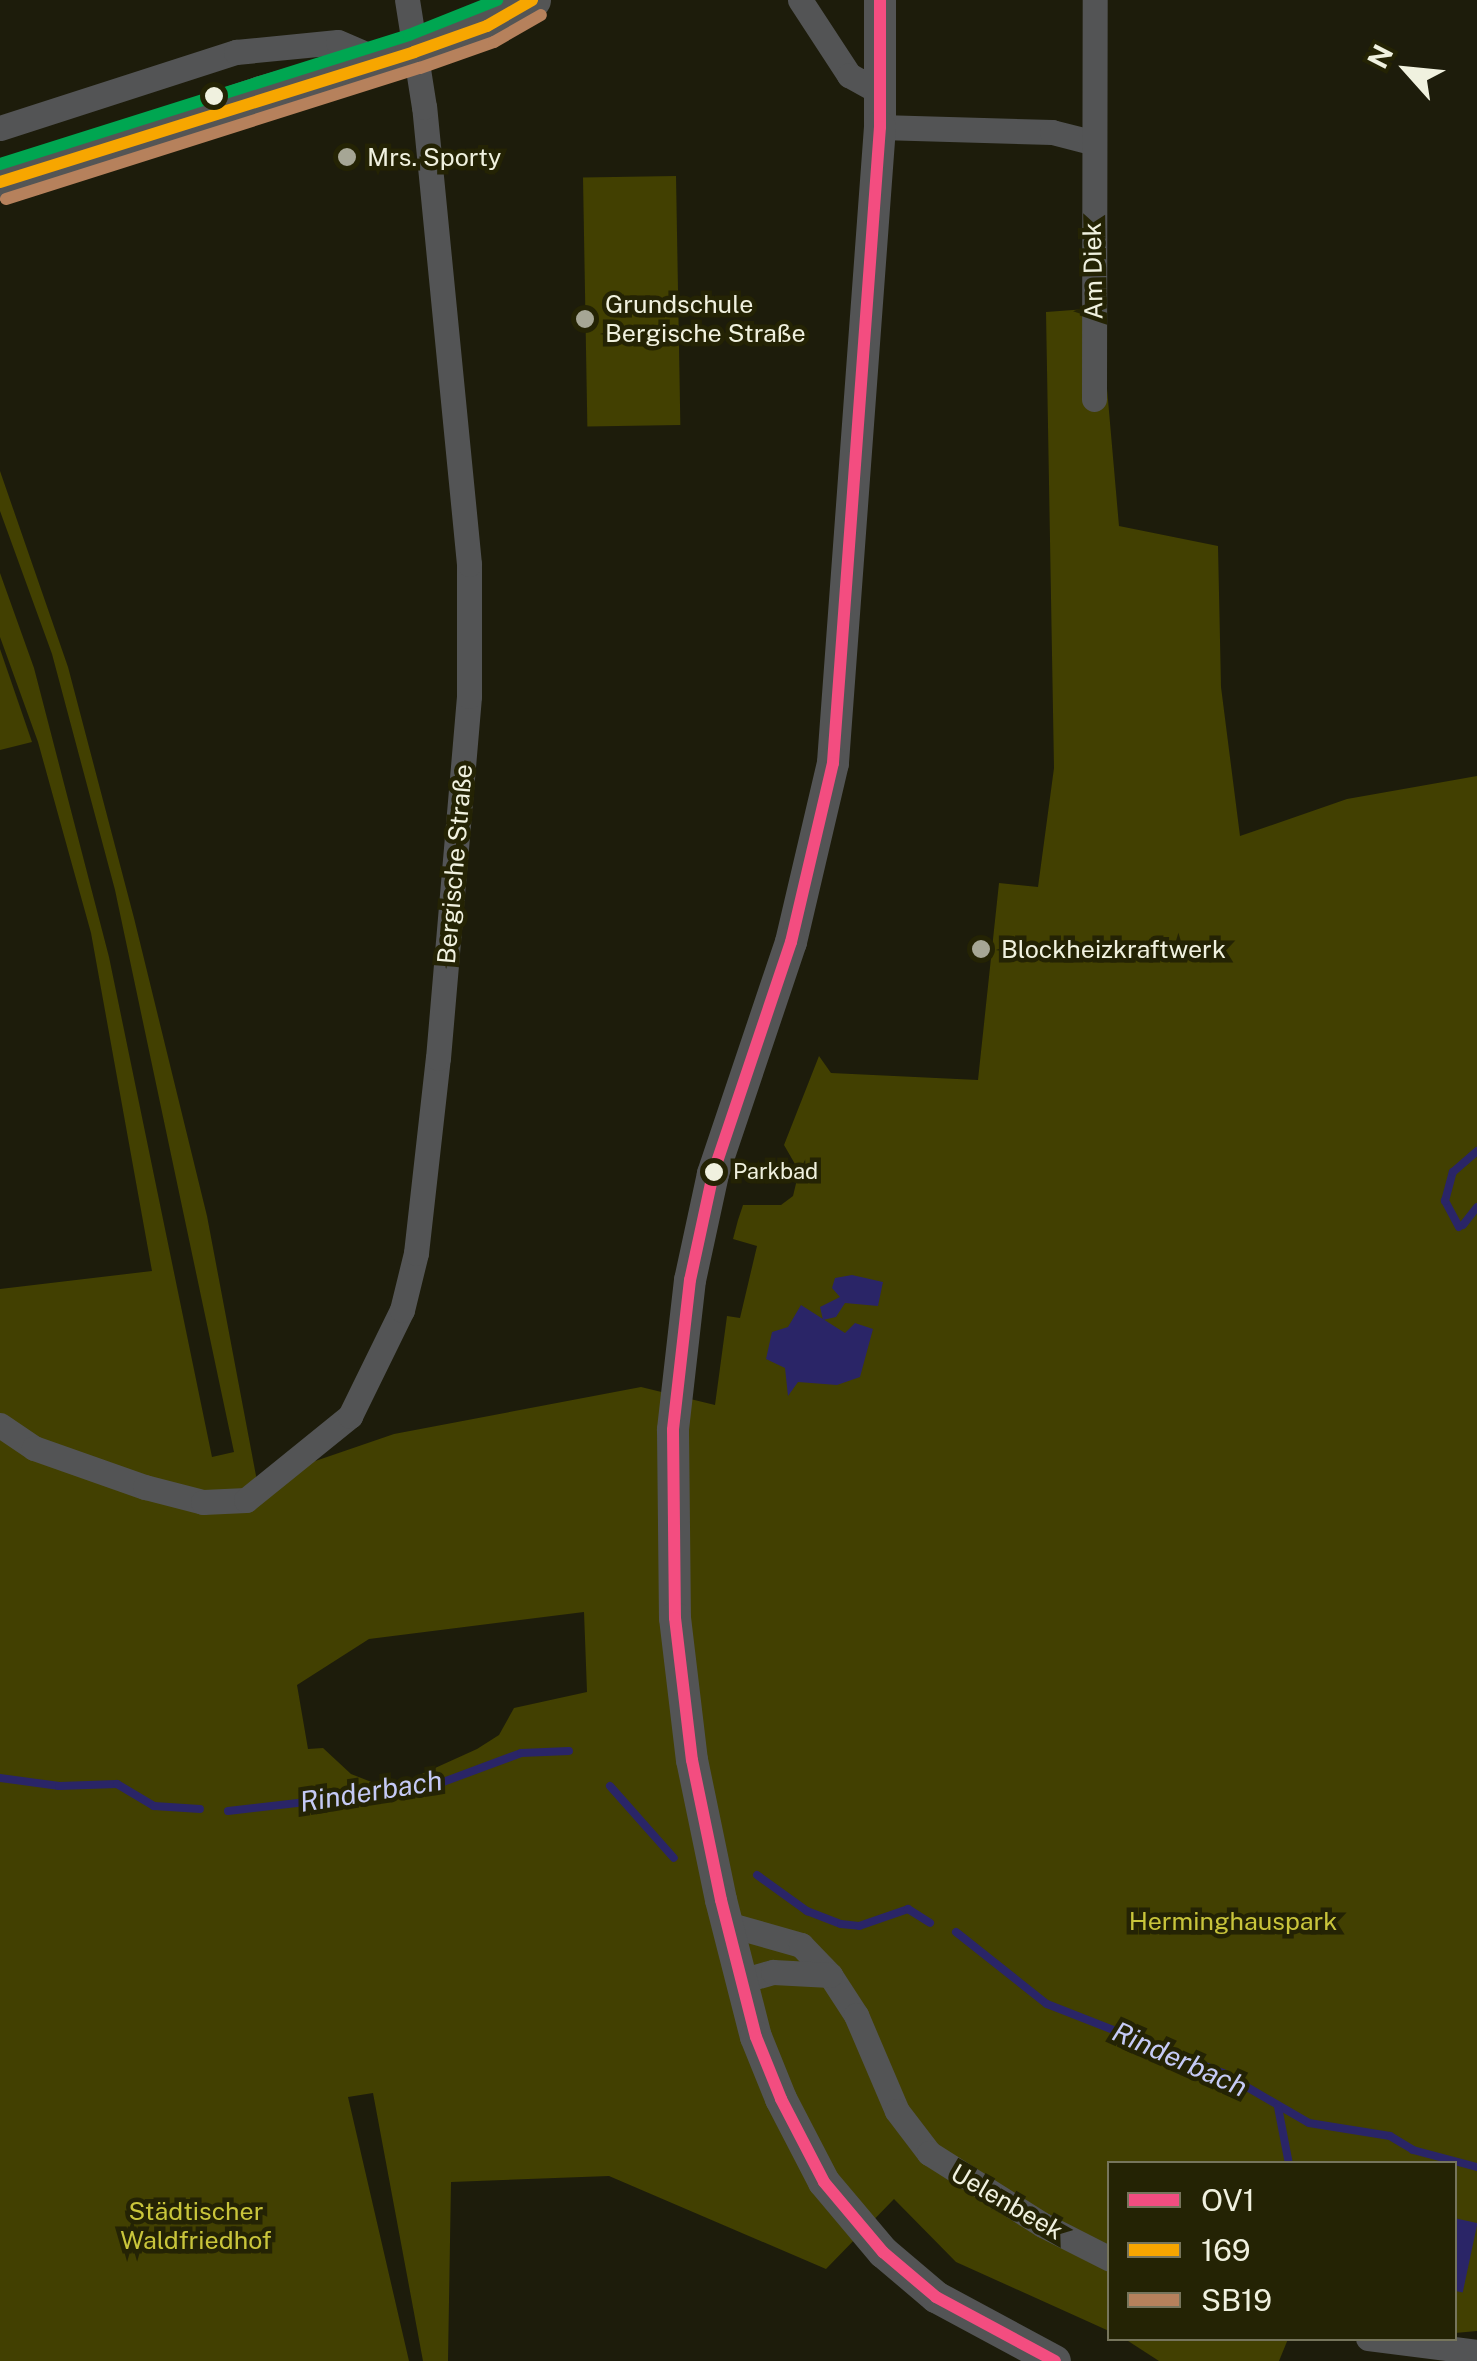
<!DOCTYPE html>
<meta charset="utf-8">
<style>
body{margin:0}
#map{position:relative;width:1477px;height:2361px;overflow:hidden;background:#1d1c0b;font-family:"Public Sans",sans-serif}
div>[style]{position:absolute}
.green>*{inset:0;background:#424001;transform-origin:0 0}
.water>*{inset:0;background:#2a2567;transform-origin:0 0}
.stream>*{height:8px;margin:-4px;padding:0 4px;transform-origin:4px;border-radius:4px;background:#2a2567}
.minor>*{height:25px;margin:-12.5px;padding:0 12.5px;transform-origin:12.5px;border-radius:12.5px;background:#535455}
.tertiary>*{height:32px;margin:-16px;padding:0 16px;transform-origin:16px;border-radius:16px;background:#535455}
.secondary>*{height:38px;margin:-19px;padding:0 19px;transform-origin:19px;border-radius:19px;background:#545555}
.bus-1>*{height:12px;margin:-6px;padding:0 6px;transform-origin:6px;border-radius:6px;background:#f34d80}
.bus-2>*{height:12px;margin:-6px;padding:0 6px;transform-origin:6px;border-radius:6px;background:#f7a600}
.bus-3>*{height:12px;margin:-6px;padding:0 6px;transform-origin:6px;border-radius:6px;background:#b6815c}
.bus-4>*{height:12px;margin:-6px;padding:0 6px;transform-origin:6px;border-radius:6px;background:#00a651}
.dots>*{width:28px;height:28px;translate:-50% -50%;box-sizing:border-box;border:5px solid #242304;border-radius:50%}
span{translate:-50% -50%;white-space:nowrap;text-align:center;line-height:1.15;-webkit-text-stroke:9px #242304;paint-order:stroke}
.bus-label{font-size:22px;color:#f0f1df}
.left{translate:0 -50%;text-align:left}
.poi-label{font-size:25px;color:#f0f1df}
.street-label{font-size:25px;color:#f0f1df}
.park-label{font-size:25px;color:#c9c53b}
.water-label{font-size:28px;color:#c5caf6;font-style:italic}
.legend{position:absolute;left:1107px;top:2161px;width:350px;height:180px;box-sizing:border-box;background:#242304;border:2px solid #76755c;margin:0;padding:12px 18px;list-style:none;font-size:30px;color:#f0f1df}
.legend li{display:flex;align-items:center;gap:20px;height:50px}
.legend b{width:50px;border:2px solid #76755c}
.north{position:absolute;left:1357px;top:20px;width:100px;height:100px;-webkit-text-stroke:8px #242304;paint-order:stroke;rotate:297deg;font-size:28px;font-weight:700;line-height:40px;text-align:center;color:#f0f1df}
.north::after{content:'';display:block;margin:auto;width:35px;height:45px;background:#f0f1df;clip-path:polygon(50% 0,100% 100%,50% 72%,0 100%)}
</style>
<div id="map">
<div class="green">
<div style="left:676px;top:176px;width:249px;height:93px;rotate:89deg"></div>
<div style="clip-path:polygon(evenodd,1100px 308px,1119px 526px,1218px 546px,1221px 687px,1240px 836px,1347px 799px,1477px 776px,1477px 2331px,1455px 2333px,1454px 2164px,1110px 2164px,1109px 2331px,956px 2262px,894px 2199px,826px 2269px,609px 2176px,451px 2182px,448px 2361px,423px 2361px,373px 2093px,348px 2097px,409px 2361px,0 2361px,0 1289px,152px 1271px,91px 933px,38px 742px,0 637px,0 573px,34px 668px,109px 957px,212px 1457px,234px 1452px,115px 890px,52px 654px,0 511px,0 471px,68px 667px,134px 918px,207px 1216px,257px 1481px,394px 1434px,641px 1387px,715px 1405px,727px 1316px,740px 1318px,757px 1246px,733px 1239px,738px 1220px,743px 1205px,781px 1205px,793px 1196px,799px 1171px,784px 1145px,819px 1056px,831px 1073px,978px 1080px,999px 883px,1038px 887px,1054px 768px,1046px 312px,1100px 308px,584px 1612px,587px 1692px,514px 1708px,499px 1735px,477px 1749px,413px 1778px,374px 1783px,351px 1774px,323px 1748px,308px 1749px,297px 1685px,369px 1639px,584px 1612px)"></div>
<div style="clip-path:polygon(0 649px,32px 742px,0 750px)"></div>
<div style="clip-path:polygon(1125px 2339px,1288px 2339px,1279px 2361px,1159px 2361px)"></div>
</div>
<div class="water">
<div style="clip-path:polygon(852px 1275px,883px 1282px,878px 1306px,845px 1303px,836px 1317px,823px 1320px,820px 1307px,840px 1297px,832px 1288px,835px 1278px)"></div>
<div style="clip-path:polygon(801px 1305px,845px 1333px,855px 1323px,873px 1329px,860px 1377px,837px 1385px,798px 1382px,788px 1396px,785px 1368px,766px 1359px,772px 1332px,788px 1327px)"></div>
<div style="left:1454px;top:2218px;width:24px;height:71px;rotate:12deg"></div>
</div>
<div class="stream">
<div style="left:1463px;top:1225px;width:23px;rotate:-52deg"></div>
<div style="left:1459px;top:1227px;width:30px;rotate:-118deg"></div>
<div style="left:1445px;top:1201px;width:30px;rotate:-75deg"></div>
<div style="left:1453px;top:1172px;width:32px;rotate:-41deg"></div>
<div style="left:0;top:1778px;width:60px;rotate:7.7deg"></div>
<div style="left:59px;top:1786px;width:58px;rotate:-2deg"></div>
<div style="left:117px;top:1784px;width:43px;rotate:30.7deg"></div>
<div style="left:154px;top:1806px;width:46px;rotate:3.7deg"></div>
<div style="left:610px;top:1786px;width:96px;rotate:48.4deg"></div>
<div style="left:228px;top:1811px;width:200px;rotate:-6.6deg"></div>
<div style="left:427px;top:1788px;width:100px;rotate:-20.4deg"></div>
<div style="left:521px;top:1753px;width:48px;rotate:-2.4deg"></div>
<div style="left:757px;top:1875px;width:62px;rotate:35.8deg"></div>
<div style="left:807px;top:1911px;width:36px;rotate:21deg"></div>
<div style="left:841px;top:1924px;width:18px;rotate:6deg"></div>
<div style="left:859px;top:1926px;width:52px;rotate:-19.1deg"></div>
<div style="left:908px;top:1909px;width:26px;rotate:32deg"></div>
<div style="left:956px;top:1932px;width:116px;rotate:38.4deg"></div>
<div style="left:1047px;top:2004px;width:189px;rotate:21.4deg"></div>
<div style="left:1223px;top:2073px;width:99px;rotate:30.2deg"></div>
<div style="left:1309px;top:2123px;width:82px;rotate:9.1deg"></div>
<div style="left:1390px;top:2136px;width:27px;rotate:31deg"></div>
<div style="left:1413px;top:2150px;width:66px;rotate:14.9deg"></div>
<div style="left:1278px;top:2107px;width:58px;rotate:79.1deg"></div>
</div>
<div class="minor">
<div style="left:800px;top:0;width:90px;rotate:56.8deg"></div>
<div style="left:849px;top:75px;width:35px;rotate:29deg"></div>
<div style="left:880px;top:127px;width:172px;rotate:1.7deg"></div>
<div style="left:1052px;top:132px;width:40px;rotate:14.4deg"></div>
<div style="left:0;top:128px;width:248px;rotate:-17.9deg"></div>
<div style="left:236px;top:52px;width:102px;rotate:-5.6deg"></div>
<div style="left:338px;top:42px;width:46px;rotate:23.2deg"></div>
<div style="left:1094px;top:399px;width:399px;rotate:-89.9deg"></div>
<div style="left:0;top:1425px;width:41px;rotate:34.1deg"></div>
<div style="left:34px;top:1448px;width:118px;rotate:19.4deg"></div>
<div style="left:145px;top:1487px;width:60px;rotate:14.5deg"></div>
<div style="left:203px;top:1502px;width:43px;rotate:-2.7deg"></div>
<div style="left:246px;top:1500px;width:134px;rotate:-38.9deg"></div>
<div style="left:350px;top:1416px;width:118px;rotate:-63.9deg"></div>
<div style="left:402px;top:1310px;width:59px;rotate:-76.2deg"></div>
<div style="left:416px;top:1253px;width:196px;rotate:-83.6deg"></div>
<div style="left:438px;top:1058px;width:363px;rotate:-85.1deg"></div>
<div style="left:469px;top:696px;width:132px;rotate:-90deg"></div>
<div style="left:469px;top:564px;width:459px;rotate:-95.6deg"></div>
<div style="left:424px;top:107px;width:108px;rotate:-99deg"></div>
<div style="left:727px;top:1924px;width:77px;rotate:15.8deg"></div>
<div style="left:801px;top:1945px;width:42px;rotate:46deg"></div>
<div style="left:830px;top:1975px;width:48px;rotate:57deg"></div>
<div style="left:856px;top:2015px;width:104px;rotate:66.9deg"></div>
<div style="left:897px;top:2111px;width:53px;rotate:52.7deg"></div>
<div style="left:929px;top:2153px;width:135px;rotate:32.3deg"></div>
<div style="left:1043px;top:2225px;width:75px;rotate:26.9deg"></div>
<div style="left:741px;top:1981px;width:33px;rotate:-16deg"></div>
<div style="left:773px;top:1972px;width:57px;rotate:3deg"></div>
<div style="left:1368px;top:2338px;width:110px;rotate:7.3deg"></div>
</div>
<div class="tertiary">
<div style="left:880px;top:0;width:127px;rotate:90deg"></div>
<div style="left:880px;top:127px;width:638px;rotate:94.23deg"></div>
<div style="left:833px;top:763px;width:184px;rotate:103.2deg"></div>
<div style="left:791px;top:942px;width:245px;rotate:108.6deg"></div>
<div style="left:713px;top:1174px;width:108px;rotate:102.2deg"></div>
<div style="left:690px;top:1280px;width:151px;rotate:96.5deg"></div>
<div style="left:673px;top:1430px;width:188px;rotate:89.4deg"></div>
<div style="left:675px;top:1618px;width:143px;rotate:83.2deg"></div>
<div style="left:692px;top:1760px;width:143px;rotate:78.3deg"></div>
<div style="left:721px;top:1900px;width:141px;rotate:75.7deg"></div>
<div style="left:756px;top:2037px;width:67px;rotate:68deg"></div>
<div style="left:781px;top:2099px;width:93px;rotate:62.6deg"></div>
<div style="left:824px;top:2182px;width:92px;rotate:49.9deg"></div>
<div style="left:883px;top:2252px;width:70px;rotate:40.3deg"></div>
<div style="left:936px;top:2297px;width:135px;rotate:28.3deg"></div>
</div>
<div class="secondary">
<div style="left:0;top:182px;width:275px;rotate:-18.4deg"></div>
<div style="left:261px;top:95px;width:159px;rotate:-15.7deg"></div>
<div style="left:414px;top:52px;width:77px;rotate:-19.6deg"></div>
<div style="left:487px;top:26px;width:52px;rotate:-30deg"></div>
</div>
<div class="bus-1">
<div style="left:880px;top:0;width:127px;rotate:90deg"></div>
<div style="left:880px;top:127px;width:638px;rotate:94.23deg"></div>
<div style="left:833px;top:763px;width:184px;rotate:103.2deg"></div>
<div style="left:791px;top:942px;width:245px;rotate:108.6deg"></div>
<div style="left:713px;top:1174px;width:108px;rotate:102.2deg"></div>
<div style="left:690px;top:1280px;width:151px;rotate:96.5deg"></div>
<div style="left:673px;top:1430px;width:188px;rotate:89.4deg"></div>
<div style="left:675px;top:1618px;width:143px;rotate:83.2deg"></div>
<div style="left:692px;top:1760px;width:143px;rotate:78.3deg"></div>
<div style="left:721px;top:1900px;width:141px;rotate:75.7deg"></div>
<div style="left:756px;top:2037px;width:67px;rotate:68deg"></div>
<div style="left:781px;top:2099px;width:93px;rotate:62.6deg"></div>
<div style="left:824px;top:2182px;width:92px;rotate:49.9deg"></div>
<div style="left:883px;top:2252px;width:70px;rotate:40.3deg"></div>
<div style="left:936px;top:2297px;width:135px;rotate:28.3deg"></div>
</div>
<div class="bus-2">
<div style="left:0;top:182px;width:434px;rotate:-17.4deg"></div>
<div style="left:414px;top:52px;width:77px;rotate:-19.6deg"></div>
<div style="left:487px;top:26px;width:52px;rotate:-30deg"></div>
</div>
<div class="bus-3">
<div style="left:6px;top:199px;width:434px;rotate:-17.6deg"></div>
<div style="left:420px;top:68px;width:78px;rotate:-19.4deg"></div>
<div style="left:494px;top:42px;width:54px;rotate:-29.9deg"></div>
</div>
<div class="bus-4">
<div style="left:0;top:164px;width:429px;rotate:-17.5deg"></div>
<div style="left:409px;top:35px;width:95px;rotate:-21.7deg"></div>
</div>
<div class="dots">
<div style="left:214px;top:96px;background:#f0f1df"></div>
<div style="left:347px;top:157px;background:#a6a695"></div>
<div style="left:585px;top:319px;background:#a6a695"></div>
<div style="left:981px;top:949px;background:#a6a695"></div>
<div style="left:714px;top:1172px;background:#f0f1df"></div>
</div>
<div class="bus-label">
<span class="left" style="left:733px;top:1172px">Parkbad</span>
</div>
<div class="poi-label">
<span class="left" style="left:367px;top:157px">Mrs. Sporty</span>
<span class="left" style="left:605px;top:319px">Grundschule<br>Bergische Straße</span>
<span class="left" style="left:1001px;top:949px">Blockheizkraftwerk</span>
</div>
<div class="street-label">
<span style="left:1093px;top:271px;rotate:-91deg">Am Diek</span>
<span style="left:455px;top:864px;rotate:-85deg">Bergische Straße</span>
<span style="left:1007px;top:2202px;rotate:30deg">Uelenbeek</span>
</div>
<div class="park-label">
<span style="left:1233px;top:1921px">Herminghauspark</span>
<span style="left:196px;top:2226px">Städtischer<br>Waldfriedhof</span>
</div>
<div class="water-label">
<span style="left:371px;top:1791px;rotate:-9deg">Rinderbach</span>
<span style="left:1180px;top:2059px;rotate:24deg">Rinderbach</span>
</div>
<ul class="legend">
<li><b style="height:12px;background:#f34d80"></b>OV1</li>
<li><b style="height:12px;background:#f7a600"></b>169</li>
<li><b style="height:12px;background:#b6815c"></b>SB19</li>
</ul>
<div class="north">N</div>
</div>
